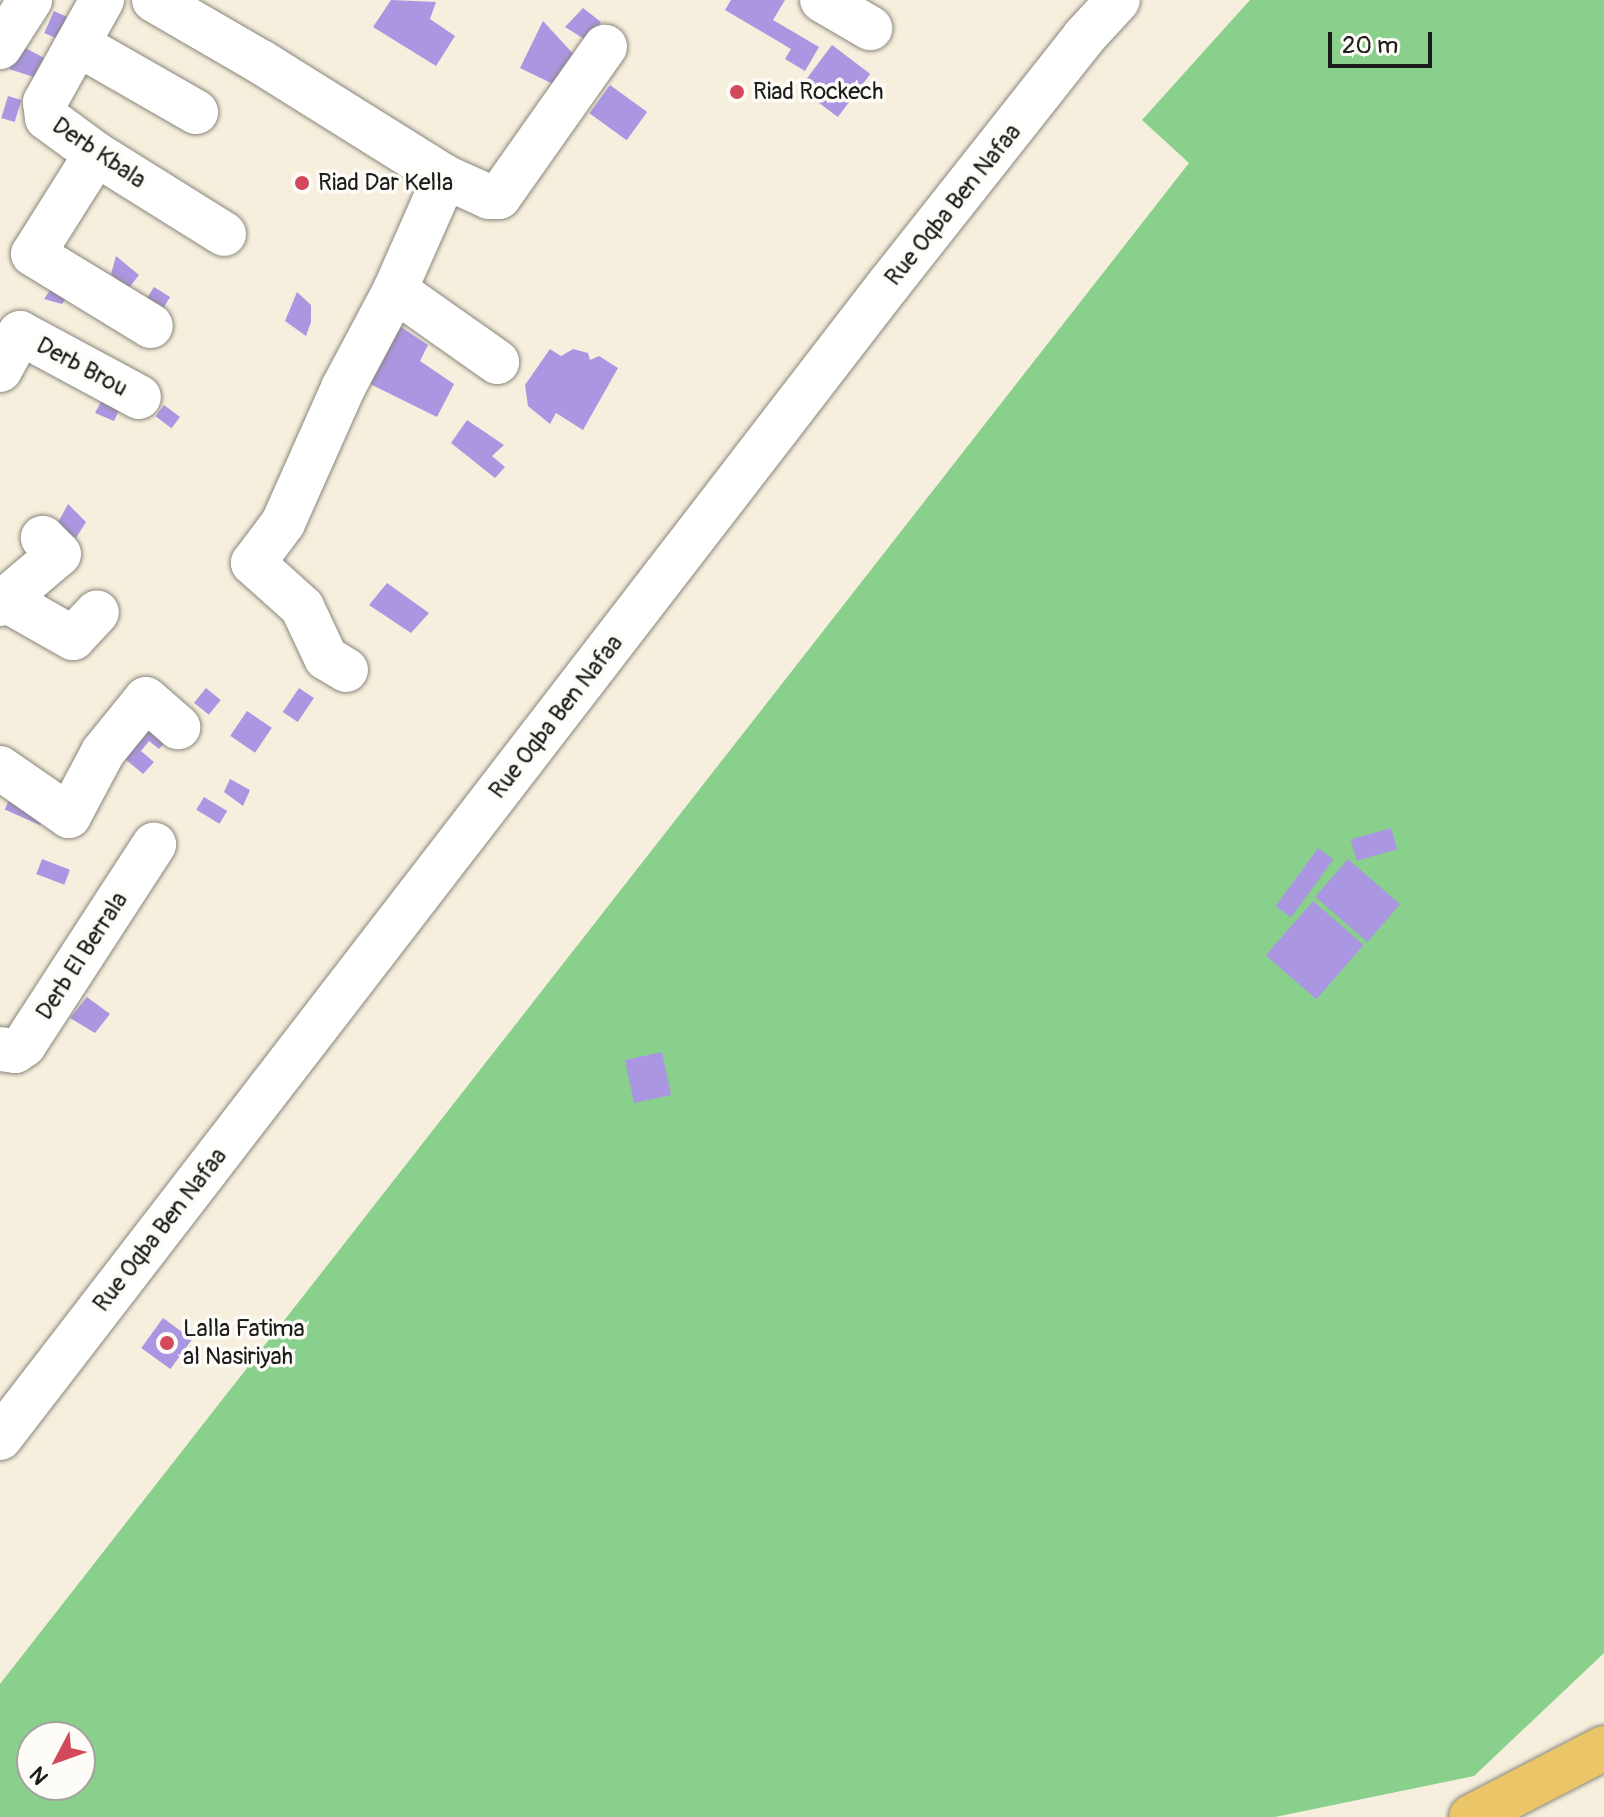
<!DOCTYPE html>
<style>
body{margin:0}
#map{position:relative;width:1604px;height:1817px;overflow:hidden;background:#f6efdd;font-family:Pangolin,sans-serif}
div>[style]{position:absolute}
.green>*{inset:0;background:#88d08c}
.building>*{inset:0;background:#ab96e1;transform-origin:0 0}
.roads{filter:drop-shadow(0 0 2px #89867c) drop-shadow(0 0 2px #89867c)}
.minor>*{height:44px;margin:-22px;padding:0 22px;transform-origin:22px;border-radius:22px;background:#fff}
.major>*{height:44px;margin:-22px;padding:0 22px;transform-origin:22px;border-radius:22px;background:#ebc669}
.dots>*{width:22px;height:22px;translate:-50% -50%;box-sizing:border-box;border:4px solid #fdfcf7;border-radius:50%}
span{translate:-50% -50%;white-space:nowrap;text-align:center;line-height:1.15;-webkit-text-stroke:7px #fdfcf7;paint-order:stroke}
.poi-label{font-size:24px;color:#1c1c1c}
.left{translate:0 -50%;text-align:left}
.street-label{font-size:24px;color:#1c1c1c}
.north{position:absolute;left:16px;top:1721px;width:80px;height:80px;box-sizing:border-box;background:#fdfcf7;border:2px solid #a3a29f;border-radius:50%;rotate:229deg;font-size:22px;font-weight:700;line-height:32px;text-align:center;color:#1c1c1c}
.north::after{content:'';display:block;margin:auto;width:28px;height:36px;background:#d1495b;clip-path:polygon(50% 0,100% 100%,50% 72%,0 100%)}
.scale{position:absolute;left:1328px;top:32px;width:104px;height:36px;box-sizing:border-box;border:4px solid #1c1c1c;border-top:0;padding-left:10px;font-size:24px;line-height:28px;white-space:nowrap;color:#1c1c1c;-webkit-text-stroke:6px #fdfcf7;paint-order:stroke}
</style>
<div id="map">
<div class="green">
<div style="clip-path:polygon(evenodd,1250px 0,1604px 0,1604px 1653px,1474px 1776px,1275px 1817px,0 1817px,0 1684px,1189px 163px,1142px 120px,1250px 0,32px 1737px,80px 1737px,80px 1785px,32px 1785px,32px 1737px)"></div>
</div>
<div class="building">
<div style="clip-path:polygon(391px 0,436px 2px,430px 19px,455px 36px,436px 66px,373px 27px)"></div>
<div style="clip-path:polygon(731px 0,785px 0,773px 20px,819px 47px,805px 71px,785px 59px,791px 49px,725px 10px)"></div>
<div style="clip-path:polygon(583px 8px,601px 22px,589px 42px,565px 27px)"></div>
<div style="left:54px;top:11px;width:20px;height:24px;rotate:24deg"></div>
<div style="clip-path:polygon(543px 21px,577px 58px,553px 84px,520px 68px)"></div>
<div style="clip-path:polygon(20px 45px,59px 66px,49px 82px,9px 69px)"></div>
<div style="left:832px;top:45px;width:48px;height:54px;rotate:37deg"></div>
<div style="left:610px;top:85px;width:46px;height:35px;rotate:36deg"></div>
<div style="left:8px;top:96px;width:14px;height:23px;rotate:17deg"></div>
<div style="clip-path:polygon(116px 256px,139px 275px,128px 289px,111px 274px)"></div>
<div style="clip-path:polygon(55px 283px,70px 293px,62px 304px,44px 299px)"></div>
<div style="left:154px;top:287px;width:19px;height:14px;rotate:32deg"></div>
<div style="clip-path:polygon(297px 292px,311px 305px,311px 322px,306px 336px,285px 321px)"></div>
<div style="clip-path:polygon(398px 325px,428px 345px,420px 361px,454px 384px,437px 417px,366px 382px)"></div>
<div style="clip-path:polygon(550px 349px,561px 356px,573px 349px,588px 353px,590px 360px,599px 356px,618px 368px,583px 430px,556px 413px,550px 424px,528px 406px,525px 385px)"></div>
<div style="clip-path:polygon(104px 396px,119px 410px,114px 421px,95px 413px)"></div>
<div style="left:164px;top:405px;width:20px;height:14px;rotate:37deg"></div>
<div style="clip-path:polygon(467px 420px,504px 445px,492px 456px,505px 467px,495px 478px,451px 443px)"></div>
<div style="clip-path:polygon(68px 504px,86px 522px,76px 538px,56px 526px)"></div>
<div style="clip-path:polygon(387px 583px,429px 613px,411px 633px,369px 605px)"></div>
<div style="left:206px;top:688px;width:19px;height:19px;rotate:39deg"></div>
<div style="left:299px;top:688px;width:18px;height:29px;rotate:34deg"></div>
<div style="left:247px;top:711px;width:30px;height:30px;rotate:34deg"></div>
<div style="clip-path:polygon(146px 720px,168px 739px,159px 749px,149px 741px,141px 751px,154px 762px,143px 774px,118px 753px)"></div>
<div style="clip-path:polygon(230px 779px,250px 790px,243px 806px,224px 792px)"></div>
<div style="left:12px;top:793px;width:39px;height:18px;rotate:24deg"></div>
<div style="left:204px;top:797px;width:27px;height:15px;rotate:31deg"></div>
<div style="left:1391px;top:828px;width:22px;height:42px;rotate:74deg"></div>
<div style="left:1318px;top:848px;width:19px;height:72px;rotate:36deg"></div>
<div style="left:42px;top:859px;width:30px;height:16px;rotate:21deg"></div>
<div style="left:1348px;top:859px;width:69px;height:50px;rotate:41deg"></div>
<div style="left:1313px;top:901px;width:67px;height:72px;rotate:41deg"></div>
<div style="clip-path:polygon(87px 997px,110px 1014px,95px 1033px,70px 1018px)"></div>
<div style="left:662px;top:1052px;width:44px;height:38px;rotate:78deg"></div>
<div style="left:163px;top:1318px;width:36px;height:37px;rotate:36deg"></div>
</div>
<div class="roads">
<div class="minor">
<div style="left:102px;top:0;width:117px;rotate:119.2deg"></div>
<div style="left:45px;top:102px;width:16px;rotate:83deg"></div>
<div style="left:47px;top:118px;width:61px;rotate:36.3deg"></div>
<div style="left:96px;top:154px;width:151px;rotate:32deg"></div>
<div style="left:154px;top:0;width:124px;rotate:30.1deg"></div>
<div style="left:261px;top:62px;width:217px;rotate:32deg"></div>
<div style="left:445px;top:177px;width:48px;rotate:24.4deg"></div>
<div style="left:489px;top:197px;width:10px"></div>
<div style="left:499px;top:197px;width:184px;rotate:-54.8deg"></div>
<div style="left:822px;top:0;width:56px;rotate:30.3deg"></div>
<div style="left:79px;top:45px;width:135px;rotate:29.8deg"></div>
<div style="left:0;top:47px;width:56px;rotate:-57.4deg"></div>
<div style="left:96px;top:154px;width:118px;rotate:122.2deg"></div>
<div style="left:33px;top:254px;width:138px;rotate:31.4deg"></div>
<div style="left:445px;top:177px;width:124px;rotate:113.9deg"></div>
<div style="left:395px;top:290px;width:125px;rotate:35.2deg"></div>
<div style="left:0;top:370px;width:42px;rotate:-61.6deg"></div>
<div style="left:20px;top:333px;width:135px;rotate:28.3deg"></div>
<div style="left:6px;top:600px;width:77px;rotate:29.6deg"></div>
<div style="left:73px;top:638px;width:35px;rotate:-47deg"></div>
<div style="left:0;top:604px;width:77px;rotate:-40.3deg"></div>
<div style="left:59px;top:554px;width:23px;rotate:-135deg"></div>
<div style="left:346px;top:670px;width:23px;rotate:-149deg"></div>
<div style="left:326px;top:658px;width:56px;rotate:-115.2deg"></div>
<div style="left:302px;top:607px;width:66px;rotate:-138.1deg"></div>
<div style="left:253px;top:563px;width:50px;rotate:-53.1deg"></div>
<div style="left:283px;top:523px;width:148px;rotate:-66deg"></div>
<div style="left:343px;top:388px;width:111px;rotate:-62deg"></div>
<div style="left:0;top:768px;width:84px;rotate:34.8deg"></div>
<div style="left:69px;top:816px;width:72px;rotate:-62deg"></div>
<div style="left:103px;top:752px;width:68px;rotate:-50.9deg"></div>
<div style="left:146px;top:699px;width:43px;rotate:41.2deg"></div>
<div style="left:0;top:1049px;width:15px;rotate:8deg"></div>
<div style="left:15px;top:1051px;width:11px;rotate:-34deg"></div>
<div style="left:24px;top:1045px;width:239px;rotate:-57deg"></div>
<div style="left:0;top:1438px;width:1457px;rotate:-52.39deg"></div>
<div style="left:889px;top:284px;width:315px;rotate:-51.7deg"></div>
<div style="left:1084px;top:37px;width:50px;rotate:-47.4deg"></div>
</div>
<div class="major">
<div style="left:1471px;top:1817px;width:150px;rotate:-27.4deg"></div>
</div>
</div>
<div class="dots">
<div style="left:737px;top:92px;background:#d1495b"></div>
<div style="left:302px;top:183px;background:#d1495b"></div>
<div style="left:167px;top:1343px;background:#d1495b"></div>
</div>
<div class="poi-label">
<span class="left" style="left:753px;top:92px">Riad Rockech</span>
<span class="left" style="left:318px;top:183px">Riad Dar Kella</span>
<span class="left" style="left:183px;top:1343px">Lalla Fatima<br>al Nasiriyah</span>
</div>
<div class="street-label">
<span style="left:99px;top:153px;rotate:34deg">Derb Kbala</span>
<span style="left:953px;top:205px;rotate:-51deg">Rue Oqba Ben Nafaa</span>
<span style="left:82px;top:367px;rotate:28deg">Derb Brou</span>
<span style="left:556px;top:717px;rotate:-52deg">Rue Oqba Ben Nafaa</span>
<span style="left:82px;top:956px;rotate:-57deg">Derb El Berrala</span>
<span style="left:160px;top:1230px;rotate:-52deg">Rue Oqba Ben Nafaa</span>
</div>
<div class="north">N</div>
<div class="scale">20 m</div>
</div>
